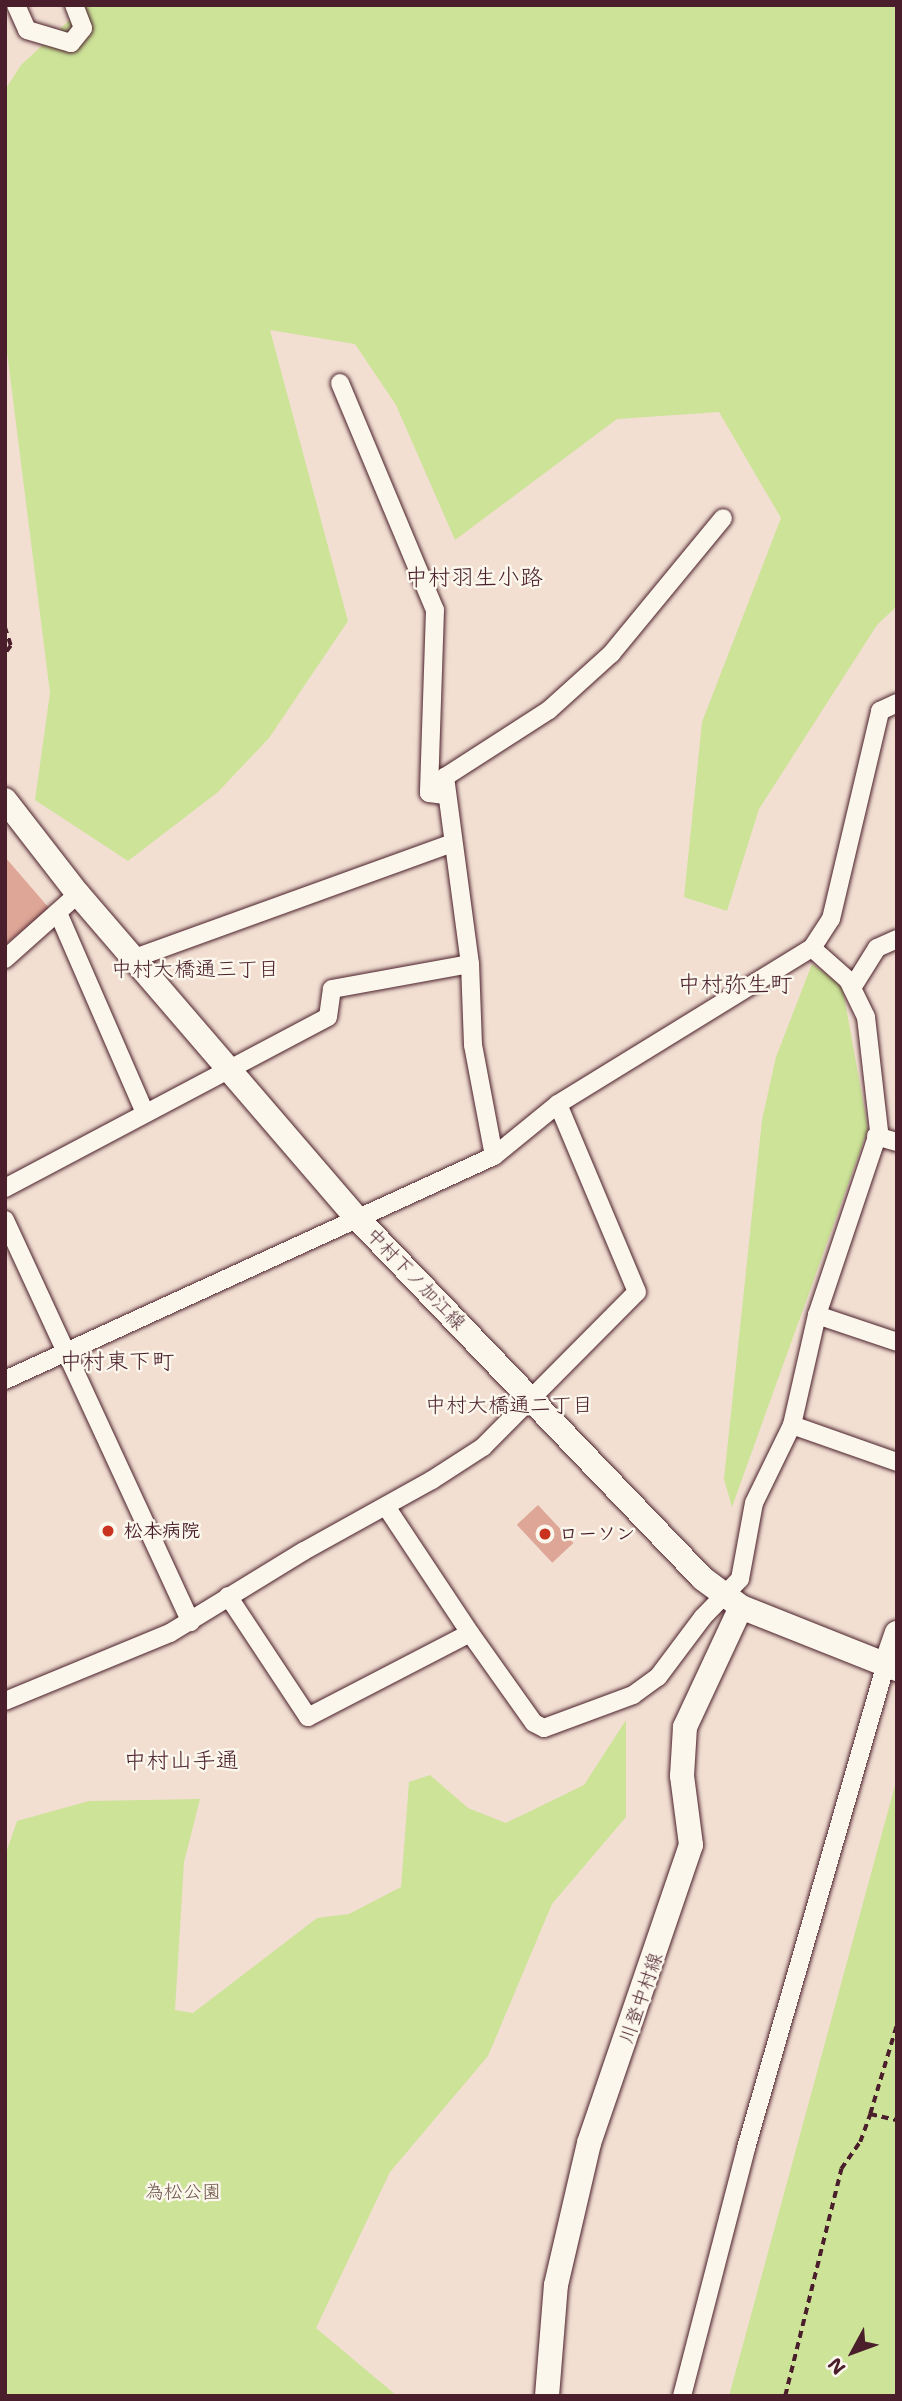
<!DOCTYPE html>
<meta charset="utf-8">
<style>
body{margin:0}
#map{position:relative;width:902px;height:2401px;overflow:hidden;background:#f2dfd2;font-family:"Shantell Sans","Klee One",sans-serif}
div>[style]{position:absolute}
.green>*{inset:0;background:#cce398}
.building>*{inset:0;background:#dea697;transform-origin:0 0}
.path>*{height:3.5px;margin-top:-1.75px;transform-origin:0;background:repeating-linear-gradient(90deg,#4a1f2b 0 7px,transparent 0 12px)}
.roads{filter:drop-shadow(0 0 2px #4a1f2b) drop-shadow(0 0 2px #4a1f2b)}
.street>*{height:18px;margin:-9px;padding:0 9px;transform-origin:9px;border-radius:9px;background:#fbf7ec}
.secondary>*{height:24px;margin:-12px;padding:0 12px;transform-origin:12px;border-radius:12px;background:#fbf7ec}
.dots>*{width:19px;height:19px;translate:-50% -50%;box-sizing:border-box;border:4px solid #fbf7ec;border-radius:50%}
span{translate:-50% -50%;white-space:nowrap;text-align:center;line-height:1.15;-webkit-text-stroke:5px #fbf7ec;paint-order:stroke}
.street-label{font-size:19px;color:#4a1f2b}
.poi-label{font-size:19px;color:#4a1f2b;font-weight:700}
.left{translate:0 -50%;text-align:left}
.park-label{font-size:19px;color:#6a5046}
.neighbourhood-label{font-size:21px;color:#4a1f2b}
.quarter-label{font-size:23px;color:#4a1f2b}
.frame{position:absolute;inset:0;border:7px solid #4a1f2b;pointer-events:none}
.north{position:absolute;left:818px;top:2317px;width:70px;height:70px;-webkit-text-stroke:5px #fbf7ec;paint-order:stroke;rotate:229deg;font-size:19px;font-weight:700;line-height:28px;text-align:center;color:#4a1f2b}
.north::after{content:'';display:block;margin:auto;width:24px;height:32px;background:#4a1f2b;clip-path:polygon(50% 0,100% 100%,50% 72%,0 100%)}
</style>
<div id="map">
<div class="green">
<div style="clip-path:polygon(86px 5px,897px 5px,897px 606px,877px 625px,759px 809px,727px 911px,684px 897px,702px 722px,781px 518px,719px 412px,617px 419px,455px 540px,396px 405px,355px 344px,270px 330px,348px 621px,269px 738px,218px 792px,128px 861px,35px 800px,50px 693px,5px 336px,5px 90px,21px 65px)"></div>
<div style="clip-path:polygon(812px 964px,842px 985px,868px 1129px,732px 1507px,724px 1479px,762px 1120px,776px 1057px)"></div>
<div style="clip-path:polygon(626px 1720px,626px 1817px,552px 1904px,488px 2056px,390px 2172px,316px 2328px,397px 2396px,5px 2396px,5px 1856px,17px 1821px,89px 1801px,200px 1799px,184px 1862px,175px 2010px,193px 2013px,317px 1918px,349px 1914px,401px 1887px,409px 1782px,430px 1775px,468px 1808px,506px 1823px,584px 1785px)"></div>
<div style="clip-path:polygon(897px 1778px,897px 2396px,729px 2396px)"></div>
</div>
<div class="building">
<div style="clip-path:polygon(5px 857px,49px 908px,5px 945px)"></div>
<div style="left:538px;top:1505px;width:52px;height:29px;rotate:47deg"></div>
</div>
<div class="path">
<div style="left:5px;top:627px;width:20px;rotate:72deg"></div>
<div style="left:11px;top:646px;width:10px;rotate:127deg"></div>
<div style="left:870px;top:2114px;width:94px;rotate:-73.3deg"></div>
<div style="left:785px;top:2396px;width:234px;rotate:-76.1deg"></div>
<div style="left:841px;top:2169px;width:33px;rotate:-55deg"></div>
<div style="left:860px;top:2142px;width:30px;rotate:-70deg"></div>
<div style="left:870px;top:2114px;width:28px;rotate:13deg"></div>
</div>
<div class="roads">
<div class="street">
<div style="left:16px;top:5px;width:27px;rotate:66deg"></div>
<div style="left:27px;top:30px;width:46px;rotate:16.5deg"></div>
<div style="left:71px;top:43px;width:19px;rotate:-51deg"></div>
<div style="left:83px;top:28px;width:25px;rotate:-111deg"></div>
<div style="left:340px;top:383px;width:246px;rotate:67.3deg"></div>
<div style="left:435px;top:610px;width:183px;rotate:91.9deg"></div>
<div style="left:429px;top:793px;width:16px;rotate:7deg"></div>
<div style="left:59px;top:915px;width:216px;rotate:66.5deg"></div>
<div style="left:135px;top:958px;width:335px;rotate:-19.9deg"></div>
<div style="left:5px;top:959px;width:98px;rotate:-41.7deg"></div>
<div style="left:852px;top:988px;width:47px;rotate:-58deg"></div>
<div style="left:877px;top:948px;width:22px;rotate:-24deg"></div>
<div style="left:876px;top:1136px;width:22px;rotate:16deg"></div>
<div style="left:494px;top:1156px;width:113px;rotate:-100.7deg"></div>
<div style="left:473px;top:1045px;width:81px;rotate:-92.1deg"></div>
<div style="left:470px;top:964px;width:189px;rotate:-97.6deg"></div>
<div style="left:445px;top:777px;width:124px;rotate:-32.8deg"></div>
<div style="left:549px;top:710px;width:84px;rotate:-42.1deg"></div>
<div style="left:611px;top:654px;width:176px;rotate:-50.5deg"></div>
<div style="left:5px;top:1188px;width:365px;rotate:-27.9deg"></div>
<div style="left:328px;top:1017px;width:28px;rotate:-82deg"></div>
<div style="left:332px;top:989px;width:140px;rotate:-10.3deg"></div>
<div style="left:5px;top:1220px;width:443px;rotate:65.2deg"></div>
<div style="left:817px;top:1315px;width:84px;rotate:18.6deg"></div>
<div style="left:5px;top:1380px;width:538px;rotate:-24.61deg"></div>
<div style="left:494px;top:1156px;width:82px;rotate:-39.1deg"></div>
<div style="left:558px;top:1104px;width:298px;rotate:-31.6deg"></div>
<div style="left:812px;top:948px;width:35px;rotate:-57deg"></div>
<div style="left:831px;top:919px;width:214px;rotate:-76.7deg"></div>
<div style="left:880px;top:711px;width:19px;rotate:-25deg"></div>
<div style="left:792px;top:1425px;width:111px;rotate:19.4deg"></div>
<div style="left:387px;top:1508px;width:150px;rotate:56.4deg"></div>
<div style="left:470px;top:1633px;width:110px;rotate:54.6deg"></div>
<div style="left:534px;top:1723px;width:11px;rotate:27deg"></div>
<div style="left:544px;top:1728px;width:95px;rotate:-20.3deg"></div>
<div style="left:633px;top:1695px;width:31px;rotate:-36deg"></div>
<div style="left:658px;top:1677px;width:75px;rotate:-53.1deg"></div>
<div style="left:703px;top:1617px;width:53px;rotate:-45.8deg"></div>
<div style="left:740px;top:1579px;width:77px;rotate:-79.6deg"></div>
<div style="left:754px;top:1503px;width:87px;rotate:-64deg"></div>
<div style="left:792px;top:1425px;width:113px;rotate:-77.2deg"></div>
<div style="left:817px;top:1315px;width:194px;rotate:-71.4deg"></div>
<div style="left:879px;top:1131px;width:115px;rotate:-96.5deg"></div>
<div style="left:866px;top:1017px;width:41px;rotate:-115.9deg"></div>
<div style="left:848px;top:980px;width:48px;rotate:-138.4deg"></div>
<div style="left:228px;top:1596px;width:145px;rotate:56.5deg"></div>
<div style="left:308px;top:1717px;width:182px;rotate:-27.4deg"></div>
<div style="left:5px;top:1701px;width:178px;rotate:-22.4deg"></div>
<div style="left:170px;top:1633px;width:157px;rotate:-31.5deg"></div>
<div style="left:304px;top:1551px;width:146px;rotate:-29deg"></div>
<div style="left:432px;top:1480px;width:61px;rotate:-32.9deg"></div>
<div style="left:483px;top:1447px;width:218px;rotate:-45.2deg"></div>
<div style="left:637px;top:1292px;width:204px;rotate:-112.8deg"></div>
<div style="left:682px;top:2396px;width:256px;rotate:-75.5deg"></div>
<div style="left:746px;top:2148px;width:501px;rotate:-73.88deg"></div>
</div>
<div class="secondary">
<div style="left:5px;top:800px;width:119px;rotate:52.2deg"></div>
<div style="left:78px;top:894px;width:428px;rotate:49.3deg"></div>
<div style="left:357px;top:1218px;width:499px;rotate:46.2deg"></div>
<div style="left:702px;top:1578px;width:49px;rotate:36.6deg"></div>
<div style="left:741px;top:1607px;width:168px;rotate:21.7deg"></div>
<div style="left:885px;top:1667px;width:36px;rotate:-71deg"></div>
<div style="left:547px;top:2396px;width:111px;rotate:-85.4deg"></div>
<div style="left:556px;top:2285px;width:146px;rotate:-76.9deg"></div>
<div style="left:589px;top:2143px;width:315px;rotate:-71.1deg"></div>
<div style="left:691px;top:1845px;width:70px;rotate:-97.4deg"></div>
<div style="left:682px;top:1776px;width:49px;rotate:-86.5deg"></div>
<div style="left:685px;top:1727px;width:132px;rotate:-65deg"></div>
</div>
</div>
<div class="dots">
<div style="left:108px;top:1531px;background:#c8321e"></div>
<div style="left:545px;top:1534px;background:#c8321e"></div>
</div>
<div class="street-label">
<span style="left:416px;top:1279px;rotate:46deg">中村下ノ加江線</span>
<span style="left:641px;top:1998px;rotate:-71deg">川登中村線</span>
</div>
<div class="poi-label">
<span class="left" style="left:124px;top:1531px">松本病院</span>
<span class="left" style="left:559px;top:1534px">ローソン</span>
</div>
<div class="park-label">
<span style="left:183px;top:2192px">為松公園</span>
</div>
<div class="neighbourhood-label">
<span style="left:195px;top:969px">中村大橋通三丁目</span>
<span style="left:509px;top:1405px">中村大橋通二丁目</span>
</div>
<div class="quarter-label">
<span style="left:474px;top:577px">中村羽生小路</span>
<span style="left:735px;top:984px">中村弥生町</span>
<span style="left:117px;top:1361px">中村東下町</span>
<span style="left:181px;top:1760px">中村山手通</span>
</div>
<div class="frame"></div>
<div class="north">N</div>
</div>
